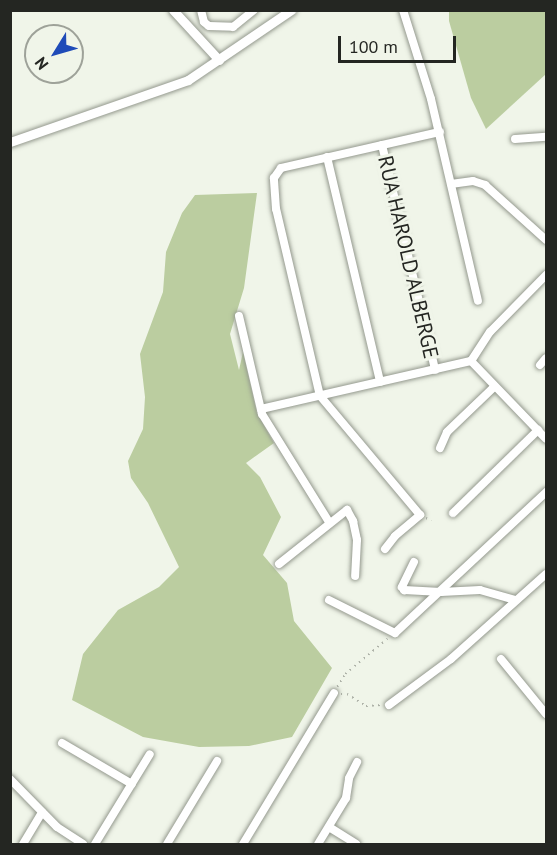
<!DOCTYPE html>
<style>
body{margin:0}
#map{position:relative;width:557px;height:855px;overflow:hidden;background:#f0f5e9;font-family:"PT Sans",sans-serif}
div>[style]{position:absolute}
.green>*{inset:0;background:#bbcda0}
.path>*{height:1.5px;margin-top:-0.75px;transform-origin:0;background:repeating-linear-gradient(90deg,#aeb2a8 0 1.5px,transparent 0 6px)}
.roads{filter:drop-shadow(0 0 2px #94998e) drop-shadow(0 0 2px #94998e)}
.minor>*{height:8px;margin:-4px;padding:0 4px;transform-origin:4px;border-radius:4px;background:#fff}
.major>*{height:9px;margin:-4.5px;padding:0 4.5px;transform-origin:4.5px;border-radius:4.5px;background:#fff}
span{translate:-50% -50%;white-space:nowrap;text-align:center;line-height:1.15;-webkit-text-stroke:6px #f0f5e9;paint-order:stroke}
.street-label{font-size:21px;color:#242622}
.frame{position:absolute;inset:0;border:12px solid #242622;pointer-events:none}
.north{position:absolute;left:24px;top:24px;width:60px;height:60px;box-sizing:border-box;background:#f0f5e9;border:2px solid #9ea299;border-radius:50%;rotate:233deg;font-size:16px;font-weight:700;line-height:24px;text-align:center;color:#242622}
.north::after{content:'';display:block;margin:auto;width:21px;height:27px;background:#1f4bb8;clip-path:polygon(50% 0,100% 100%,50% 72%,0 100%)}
.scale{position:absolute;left:338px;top:36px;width:118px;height:27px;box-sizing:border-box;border:3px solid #242622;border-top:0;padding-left:8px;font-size:18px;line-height:21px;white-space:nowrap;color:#242622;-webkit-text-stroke:4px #f0f5e9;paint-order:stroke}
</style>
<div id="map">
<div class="green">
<div style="clip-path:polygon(449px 11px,546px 11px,546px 74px,486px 129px,471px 98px,449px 21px)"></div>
<div style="clip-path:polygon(257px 193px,244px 288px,230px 334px,239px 370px,243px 352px,257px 413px,274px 443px,246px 463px,260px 477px,281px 517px,263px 555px,287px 583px,294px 621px,332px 668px,292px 737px,249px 746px,199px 747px,143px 737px,72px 700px,83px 654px,118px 610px,159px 587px,179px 567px,148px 503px,131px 478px,128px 461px,143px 429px,145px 397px,140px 354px,163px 292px,166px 252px,182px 213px,195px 195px)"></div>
</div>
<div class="path">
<div style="left:426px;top:518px;width:6px;rotate:31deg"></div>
<div style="left:337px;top:687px;width:15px;rotate:-58deg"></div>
<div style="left:345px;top:674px;width:55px;rotate:-39.8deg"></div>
<div style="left:341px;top:694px;width:6px"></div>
<div style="left:347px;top:694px;width:22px;rotate:32deg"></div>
<div style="left:366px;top:706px;width:15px;rotate:-4deg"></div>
</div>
<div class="roads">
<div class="minor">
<div style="left:201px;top:10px;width:12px;rotate:76deg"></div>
<div style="left:204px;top:22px;width:6px;rotate:39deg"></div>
<div style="left:209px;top:26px;width:24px;rotate:2deg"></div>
<div style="left:233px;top:27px;width:27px;rotate:-39deg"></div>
<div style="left:403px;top:10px;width:93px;rotate:72.5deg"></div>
<div style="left:431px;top:99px;width:207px;rotate:76.9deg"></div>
<div style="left:515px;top:139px;width:31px;rotate:-4deg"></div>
<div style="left:382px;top:145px;width:231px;rotate:76.7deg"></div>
<div style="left:327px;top:157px;width:231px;rotate:76.7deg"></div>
<div style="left:451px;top:184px;width:22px;rotate:-8deg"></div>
<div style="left:473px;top:181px;width:13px;rotate:18deg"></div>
<div style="left:485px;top:185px;width:82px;rotate:42deg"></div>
<div style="left:239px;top:316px;width:101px;rotate:76.8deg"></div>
<div style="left:262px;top:414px;width:127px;rotate:58.2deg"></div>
<div style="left:471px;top:361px;width:35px;rotate:-57deg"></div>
<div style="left:490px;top:332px;width:80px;rotate:-45.5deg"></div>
<div style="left:471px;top:361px;width:108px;rotate:46.1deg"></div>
<div style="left:540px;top:365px;width:9px;rotate:-49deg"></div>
<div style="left:261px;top:409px;width:215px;rotate:-12.9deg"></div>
<div style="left:440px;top:448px;width:17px;rotate:-66deg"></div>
<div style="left:447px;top:432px;width:66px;rotate:-43.8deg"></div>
<div style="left:453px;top:513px;width:119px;rotate:-44.3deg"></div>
<div style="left:385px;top:549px;width:16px;rotate:-52deg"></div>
<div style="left:395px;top:536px;width:33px;rotate:-40deg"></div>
<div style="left:420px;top:515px;width:155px;rotate:-130deg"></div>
<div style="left:320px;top:396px;width:192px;rotate:-103.2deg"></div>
<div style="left:276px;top:209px;width:31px;rotate:-94deg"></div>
<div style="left:274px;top:178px;width:12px;rotate:-55deg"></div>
<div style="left:281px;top:168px;width:163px;rotate:-12.8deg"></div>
<div style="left:414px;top:562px;width:28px;rotate:116deg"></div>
<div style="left:402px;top:587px;width:4px;rotate:56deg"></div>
<div style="left:404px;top:590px;width:37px;rotate:3deg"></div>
<div style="left:441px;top:592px;width:39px;rotate:-3deg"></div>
<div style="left:480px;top:590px;width:37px;rotate:16deg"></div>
<div style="left:279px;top:564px;width:87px;rotate:-38.5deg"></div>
<div style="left:347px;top:510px;width:13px;rotate:61deg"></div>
<div style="left:353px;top:521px;width:19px;rotate:78deg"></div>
<div style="left:357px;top:540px;width:36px;rotate:93deg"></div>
<div style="left:329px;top:600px;width:74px;rotate:26.6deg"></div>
<div style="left:395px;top:633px;width:207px;rotate:-43deg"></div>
<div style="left:501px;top:659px;width:71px;rotate:50.7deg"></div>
<div style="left:389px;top:705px;width:77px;rotate:-36.6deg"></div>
<div style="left:451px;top:659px;width:127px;rotate:-41.8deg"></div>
<div style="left:62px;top:743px;width:81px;rotate:30.4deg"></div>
<div style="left:10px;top:779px;width:67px;rotate:45.6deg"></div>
<div style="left:57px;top:827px;width:31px;rotate:33deg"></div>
<div style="left:329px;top:827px;width:32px;rotate:32deg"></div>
<div style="left:23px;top:844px;width:37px;rotate:-59deg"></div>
<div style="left:95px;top:844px;width:105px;rotate:-58.6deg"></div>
<div style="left:167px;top:844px;width:97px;rotate:-58.9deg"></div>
<div style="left:243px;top:844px;width:176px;rotate:-58.9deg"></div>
<div style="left:318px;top:844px;width:54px;rotate:-58.7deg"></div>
<div style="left:346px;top:798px;width:20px;rotate:-81deg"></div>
<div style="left:349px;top:778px;width:18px;rotate:-63deg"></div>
</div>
<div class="major">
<div style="left:173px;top:10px;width:68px;rotate:47.4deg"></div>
<div style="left:10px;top:142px;width:188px;rotate:-19.2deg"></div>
<div style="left:188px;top:80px;width:125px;rotate:-34.2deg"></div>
</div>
</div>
<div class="street-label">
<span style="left:408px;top:257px;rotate:77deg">RUA HAROLD ALBERGE</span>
</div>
<div class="frame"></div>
<div class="north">N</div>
<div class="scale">100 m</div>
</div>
